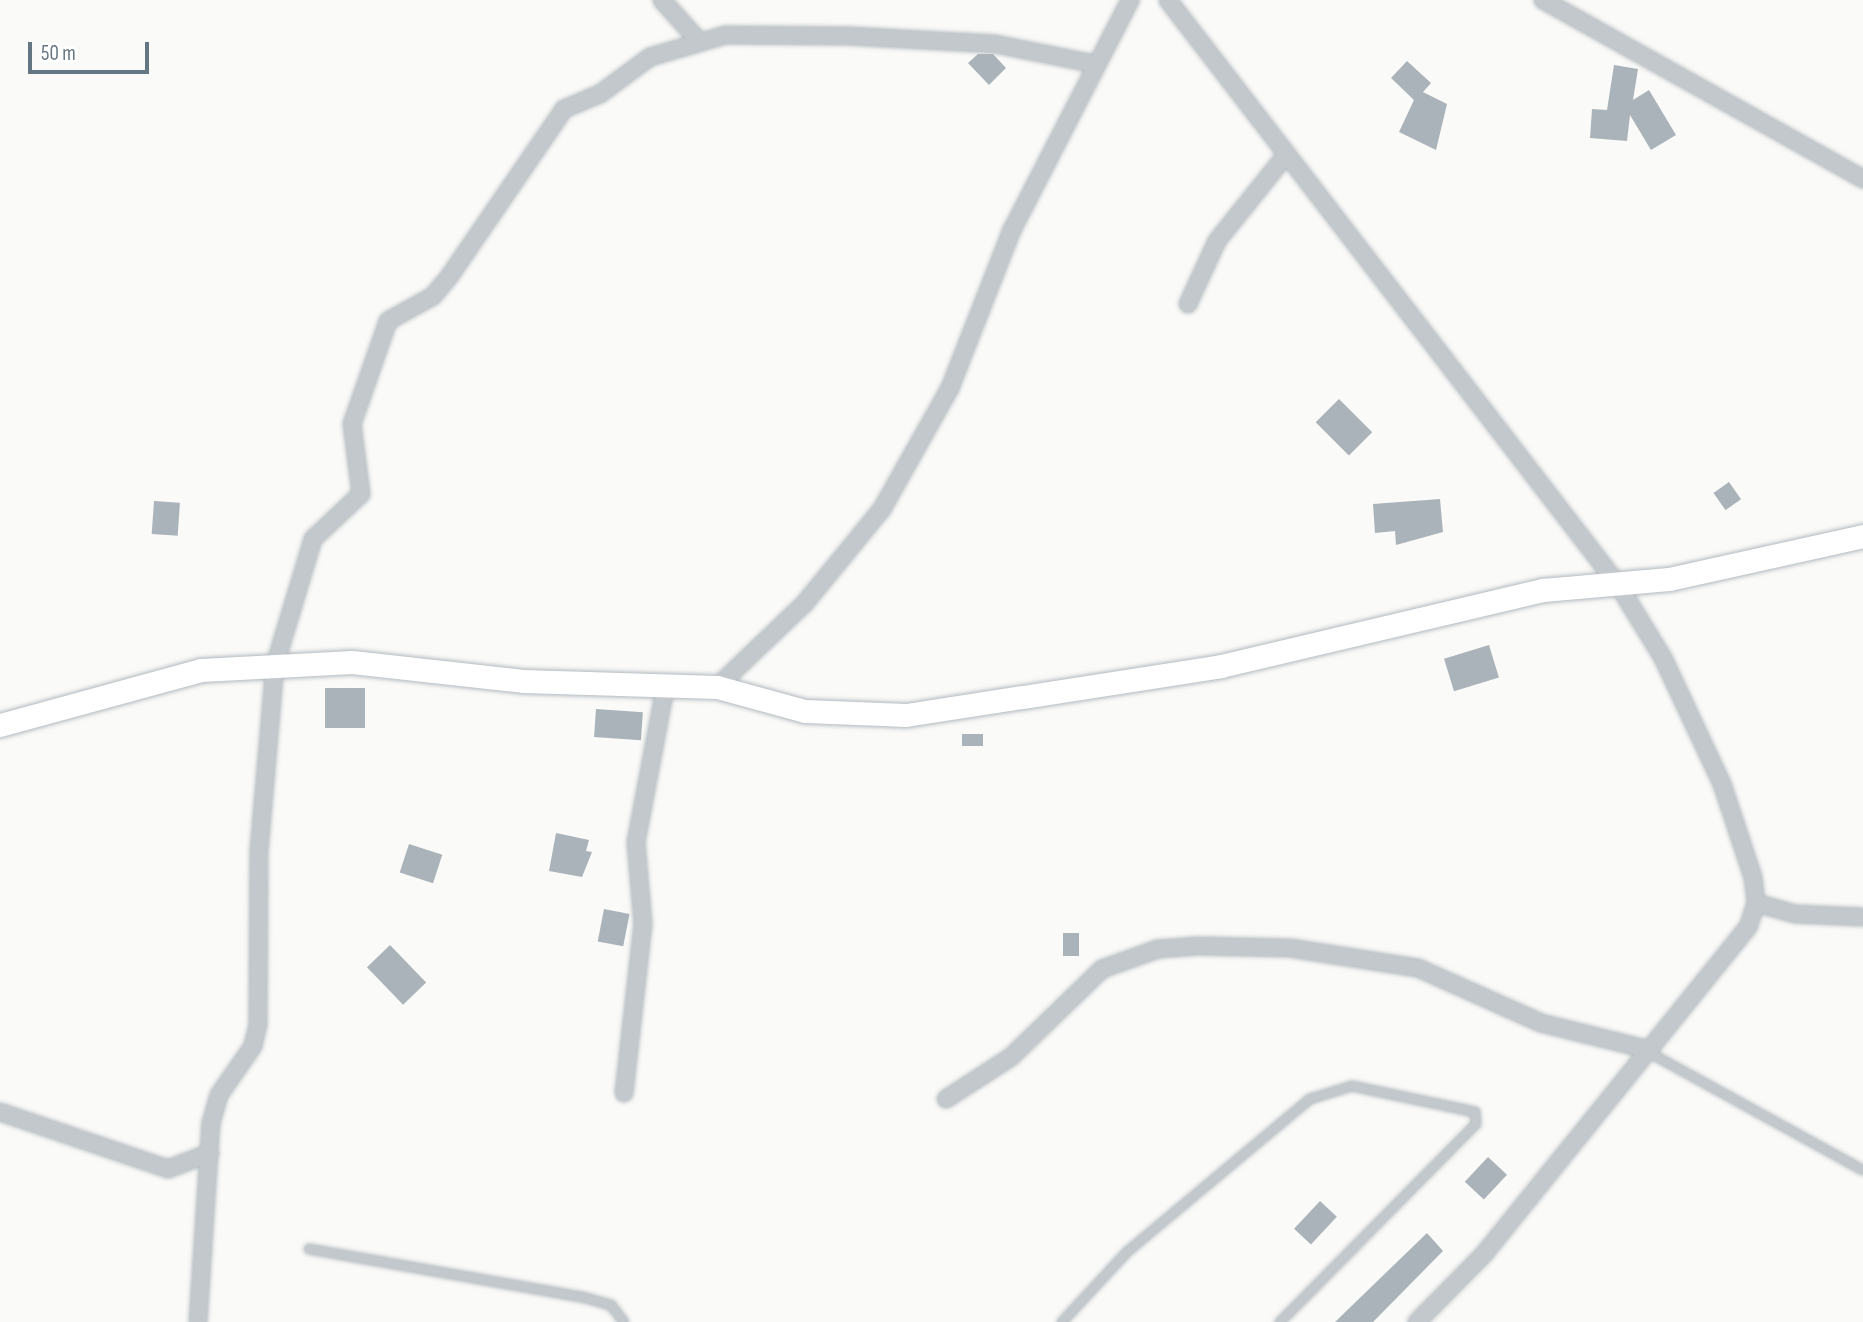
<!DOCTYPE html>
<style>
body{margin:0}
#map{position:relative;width:1863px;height:1322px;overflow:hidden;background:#fafaf8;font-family:"Sofia Sans Condensed",sans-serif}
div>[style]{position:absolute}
.building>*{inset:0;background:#aab3b9;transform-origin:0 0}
.roads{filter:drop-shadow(0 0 2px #b3babf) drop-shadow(0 0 2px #b3babf)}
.lane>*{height:8px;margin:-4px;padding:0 4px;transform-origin:4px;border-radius:4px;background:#c3c8cc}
.street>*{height:16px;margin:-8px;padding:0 8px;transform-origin:8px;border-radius:8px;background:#c3c8cc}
.secondary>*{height:23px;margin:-11.5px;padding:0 11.5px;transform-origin:11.5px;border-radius:11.5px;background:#fff}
span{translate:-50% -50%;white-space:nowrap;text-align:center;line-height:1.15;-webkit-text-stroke:7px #fff;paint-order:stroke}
.scale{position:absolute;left:28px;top:42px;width:121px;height:32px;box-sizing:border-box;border:4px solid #657683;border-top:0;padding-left:9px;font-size:21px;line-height:24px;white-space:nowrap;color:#657683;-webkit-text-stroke:5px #fff;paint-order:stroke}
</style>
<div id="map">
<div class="building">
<div style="clip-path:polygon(978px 54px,993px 54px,1006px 68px,989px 85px,968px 63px)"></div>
<div style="clip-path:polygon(1407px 61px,1431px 83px,1423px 92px,1447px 104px,1436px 150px,1399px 132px,1414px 100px,1391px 78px)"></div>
<div style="clip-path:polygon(1614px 65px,1638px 69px,1633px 100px,1649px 90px,1676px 135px,1651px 150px,1630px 115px,1627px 141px,1590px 138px,1592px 109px,1607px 110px)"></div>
<div style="left:1339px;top:399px;width:47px;height:33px;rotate:45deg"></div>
<div style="left:1729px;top:482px;width:21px;height:19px;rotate:55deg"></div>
<div style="clip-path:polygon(1440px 499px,1443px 532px,1396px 545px,1395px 531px,1375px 533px,1373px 504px)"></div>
<div style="left:154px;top:501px;width:26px;height:33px;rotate:4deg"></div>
<div style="left:1489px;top:645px;width:34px;height:47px;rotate:73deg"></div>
<div style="left:325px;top:688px;width:40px;height:40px"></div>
<div style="left:596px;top:709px;width:47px;height:28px;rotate:4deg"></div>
<div style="left:962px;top:734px;width:21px;height:12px"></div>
<div style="clip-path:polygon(556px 833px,589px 840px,586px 851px,592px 852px,582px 877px,549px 871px)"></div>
<div style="left:409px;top:844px;width:35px;height:30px;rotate:18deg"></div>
<div style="left:604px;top:909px;width:26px;height:33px;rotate:11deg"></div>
<div style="left:1063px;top:933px;width:16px;height:23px"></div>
<div style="left:390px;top:945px;width:52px;height:32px;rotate:46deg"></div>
<div style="left:1488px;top:1157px;width:26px;height:34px;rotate:43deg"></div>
<div style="left:1320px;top:1201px;width:23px;height:38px;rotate:43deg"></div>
<div style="clip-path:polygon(1427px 1233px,1443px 1251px,1373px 1322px,1335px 1322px)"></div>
</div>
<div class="roads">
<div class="lane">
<div style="left:1648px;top:1052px;width:245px;rotate:28.8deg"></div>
<div style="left:309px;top:1249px;width:281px;rotate:10deg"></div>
<div style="left:586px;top:1298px;width:26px;rotate:16deg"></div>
<div style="left:611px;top:1305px;width:21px;rotate:53deg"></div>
<div style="left:1062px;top:1322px;width:96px;rotate:-47.1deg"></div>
<div style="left:1127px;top:1252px;width:239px;rotate:-39.9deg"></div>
<div style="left:1310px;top:1099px;width:44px;rotate:-17.2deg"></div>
<div style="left:1352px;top:1086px;width:126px;rotate:11.9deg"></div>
<div style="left:1475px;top:1112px;width:12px;rotate:85deg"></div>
<div style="left:1476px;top:1124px;width:279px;rotate:134.7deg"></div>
</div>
<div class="street">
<div style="left:662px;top:0;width:54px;rotate:48deg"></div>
<div style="left:1168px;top:0;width:739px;rotate:52.42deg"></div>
<div style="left:1619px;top:586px;width:84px;rotate:58.6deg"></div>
<div style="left:1663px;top:658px;width:139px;rotate:64.9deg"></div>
<div style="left:1722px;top:784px;width:98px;rotate:71.6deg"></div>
<div style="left:1753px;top:877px;width:26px;rotate:83deg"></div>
<div style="left:1756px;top:903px;width:25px;rotate:108deg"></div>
<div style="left:1748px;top:927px;width:419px;rotate:128.9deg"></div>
<div style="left:1485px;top:1253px;width:97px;rotate:134.6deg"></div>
<div style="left:1543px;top:0;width:367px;rotate:29.2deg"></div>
<div style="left:1188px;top:304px;width:69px;rotate:-65.3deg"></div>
<div style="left:1217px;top:241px;width:109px;rotate:-51.3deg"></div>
<div style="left:717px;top:687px;width:122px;rotate:-43.7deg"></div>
<div style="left:805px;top:603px;width:122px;rotate:-50.7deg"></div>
<div style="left:882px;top:509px;width:139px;rotate:-60.7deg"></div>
<div style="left:950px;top:388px;width:170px;rotate:-68.6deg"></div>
<div style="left:1012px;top:230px;width:259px;rotate:-62.8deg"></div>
<div style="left:1756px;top:903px;width:41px;rotate:15.8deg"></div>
<div style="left:1795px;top:914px;width:68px;rotate:2.5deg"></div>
<div style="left:624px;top:1093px;width:170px;rotate:-83.6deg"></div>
<div style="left:643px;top:924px;width:82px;rotate:-94.9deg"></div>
<div style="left:636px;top:842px;width:162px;rotate:-79.3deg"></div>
<div style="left:946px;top:1099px;width:77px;rotate:-32.9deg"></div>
<div style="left:1011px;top:1057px;width:127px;rotate:-44deg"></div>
<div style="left:1102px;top:969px;width:59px;rotate:-19.7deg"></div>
<div style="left:1158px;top:949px;width:40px;rotate:-4.3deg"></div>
<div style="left:1198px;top:946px;width:92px;rotate:1.2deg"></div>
<div style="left:1290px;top:948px;width:130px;rotate:8.9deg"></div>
<div style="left:1418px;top:968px;width:135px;rotate:24.1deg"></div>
<div style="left:1541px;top:1023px;width:111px;rotate:14deg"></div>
<div style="left:0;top:1112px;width:177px;rotate:18.7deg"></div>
<div style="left:168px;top:1169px;width:45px;rotate:-20.9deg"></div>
<div style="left:198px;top:1322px;width:199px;rotate:-86.3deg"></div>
<div style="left:211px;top:1123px;width:29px;rotate:-74deg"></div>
<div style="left:219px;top:1095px;width:60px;rotate:-55.2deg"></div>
<div style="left:253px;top:1046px;width:22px;rotate:-77deg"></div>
<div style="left:258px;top:1025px;width:174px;rotate:-89.7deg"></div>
<div style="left:259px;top:851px;width:187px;rotate:-85.1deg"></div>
<div style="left:275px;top:665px;width:132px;rotate:-73.2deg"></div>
<div style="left:313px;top:539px;width:66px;rotate:-43.2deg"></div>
<div style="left:361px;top:494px;width:71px;rotate:-97.3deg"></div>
<div style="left:352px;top:424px;width:109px;rotate:-70.7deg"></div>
<div style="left:388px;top:321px;width:51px;rotate:-29.1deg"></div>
<div style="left:433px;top:296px;width:25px;rotate:-50deg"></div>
<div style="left:449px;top:277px;width:204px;rotate:-55.6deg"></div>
<div style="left:564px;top:109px;width:39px;rotate:-23deg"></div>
<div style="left:600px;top:94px;width:62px;rotate:-36.5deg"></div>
<div style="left:650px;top:57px;width:78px;rotate:-16.3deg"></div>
<div style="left:725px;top:35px;width:124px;rotate:0.5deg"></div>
<div style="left:849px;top:36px;width:146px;rotate:3.1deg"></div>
<div style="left:995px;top:44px;width:102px;rotate:11.3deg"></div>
</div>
<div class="secondary">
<div style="left:0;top:725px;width:208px;rotate:-15.3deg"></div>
<div style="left:201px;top:670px;width:151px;rotate:-3deg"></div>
<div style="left:352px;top:662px;width:172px;rotate:6.3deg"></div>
<div style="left:523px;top:681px;width:194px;rotate:1.8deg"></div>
<div style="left:717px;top:687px;width:91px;rotate:15.3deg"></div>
<div style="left:805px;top:711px;width:101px;rotate:2.3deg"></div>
<div style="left:906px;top:715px;width:319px;rotate:-8.8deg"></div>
<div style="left:1221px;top:666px;width:331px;rotate:-13.3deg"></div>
<div style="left:1543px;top:590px;width:126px;rotate:-5deg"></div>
<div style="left:1669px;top:579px;width:199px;rotate:-12.5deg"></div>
</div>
</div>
<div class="scale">50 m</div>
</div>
